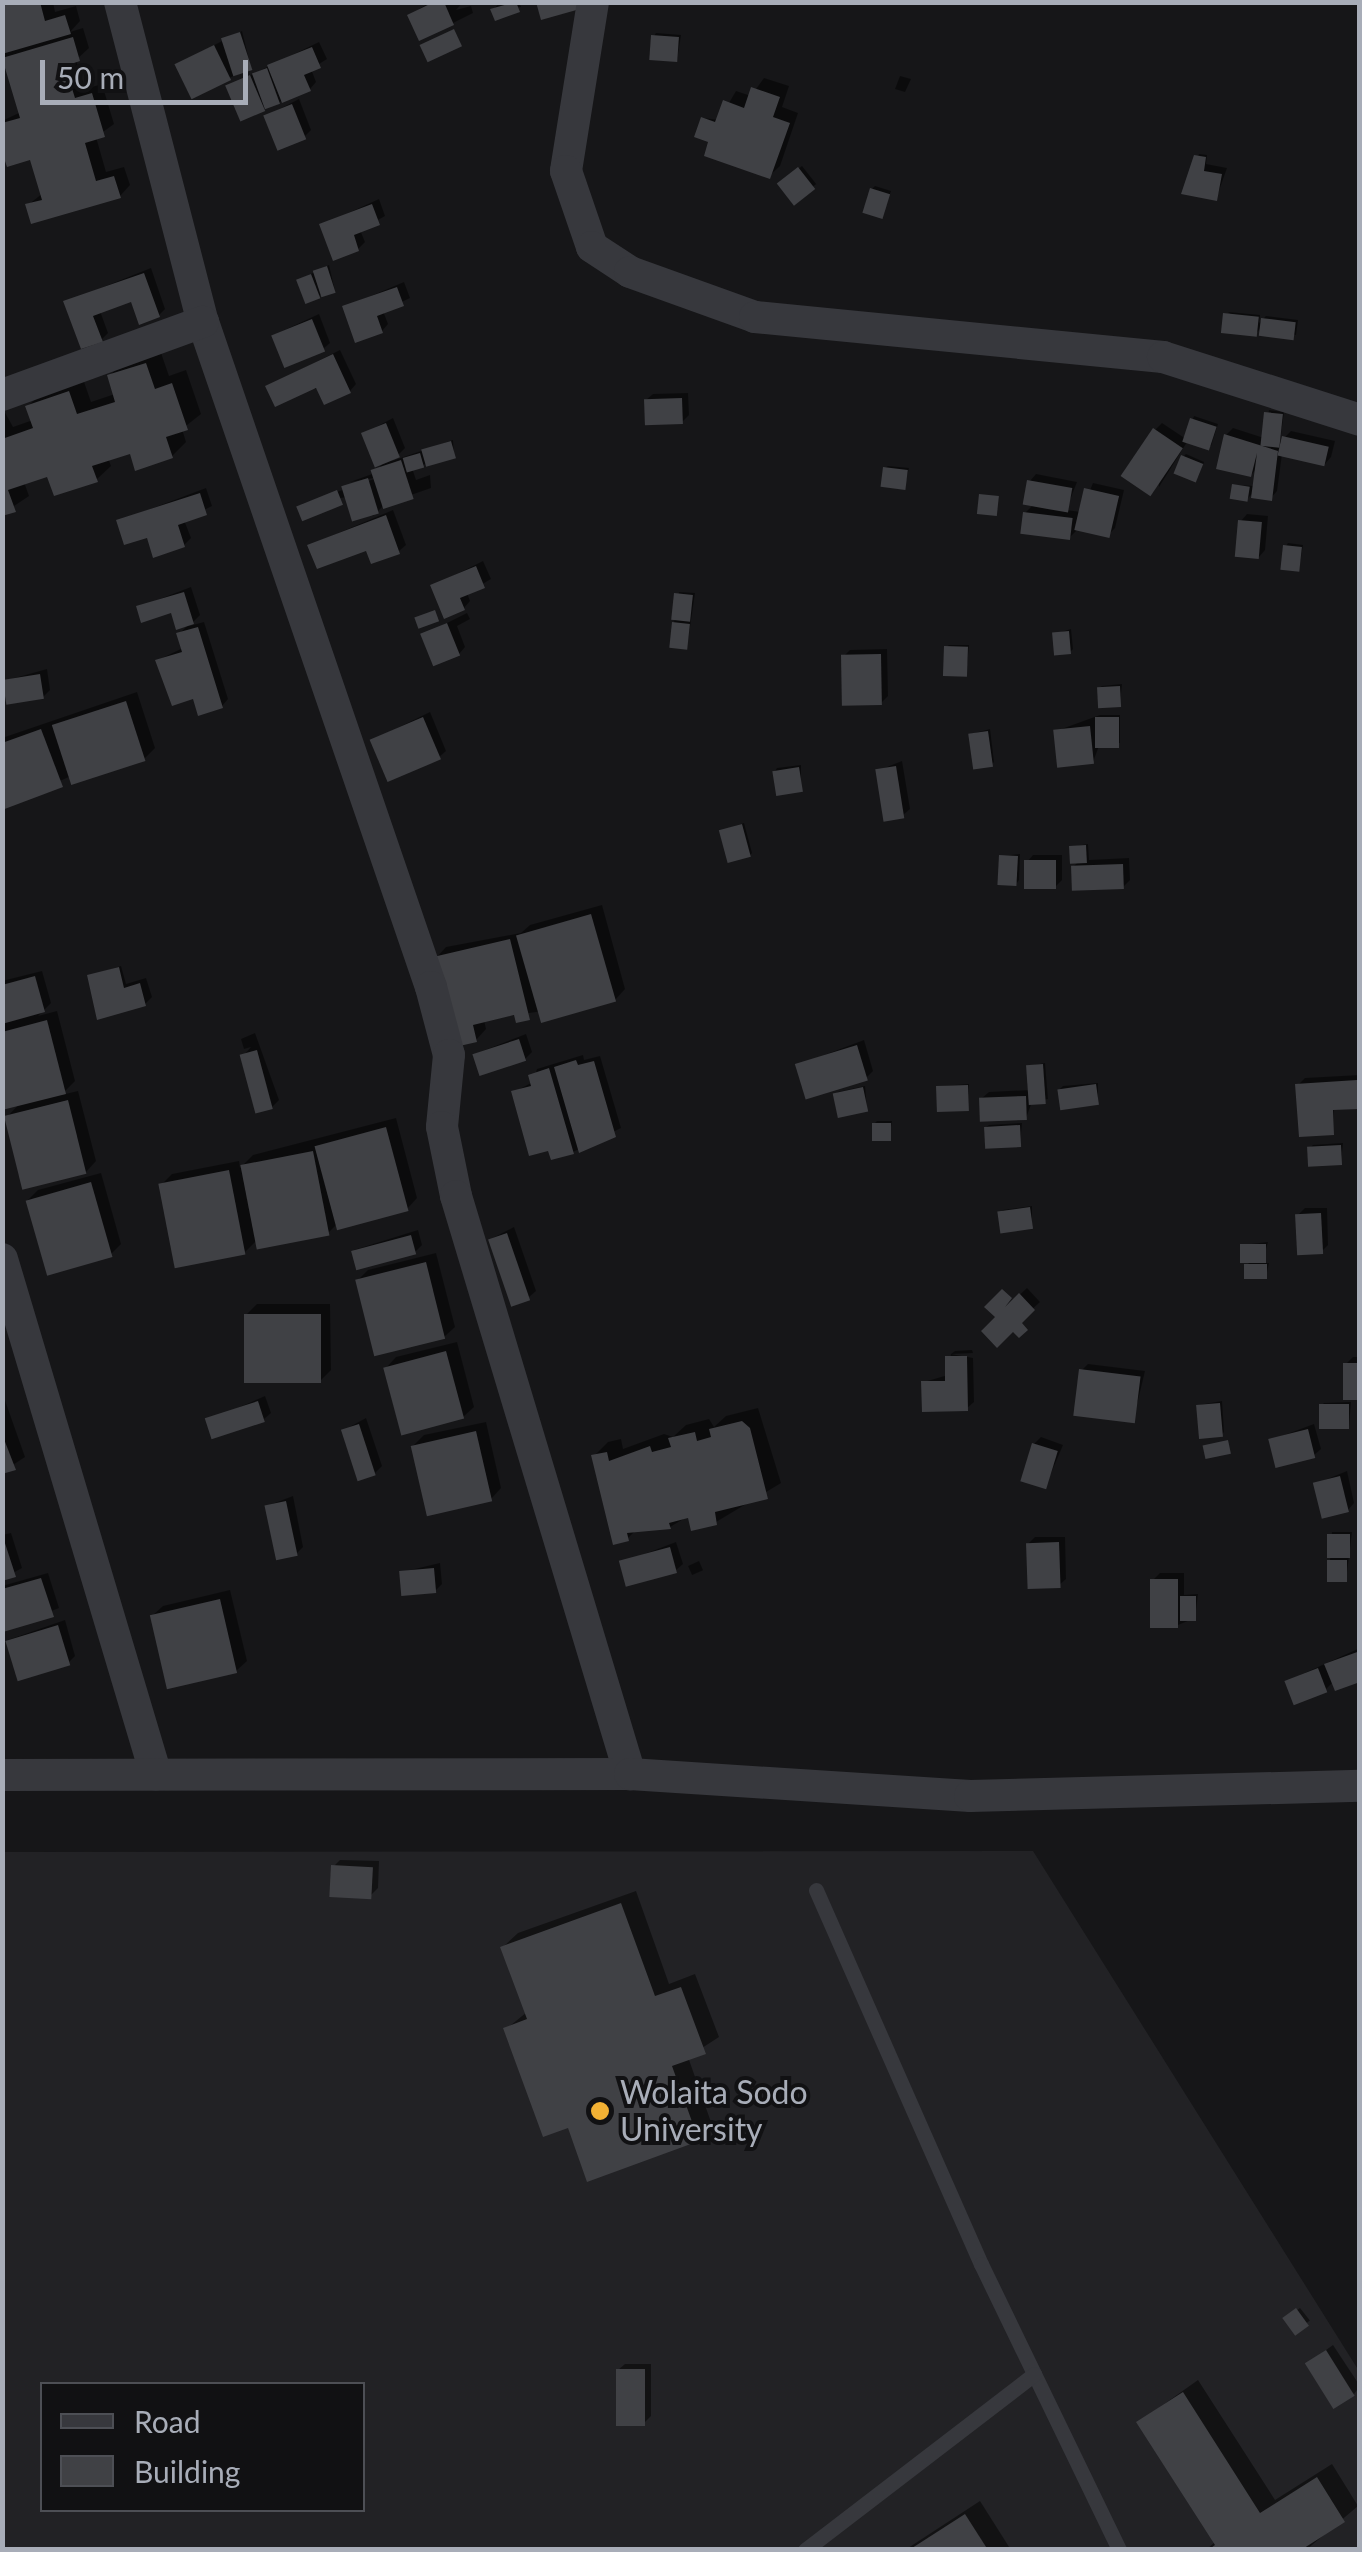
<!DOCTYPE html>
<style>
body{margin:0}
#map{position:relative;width:1362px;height:2552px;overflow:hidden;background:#161618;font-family:Lato,sans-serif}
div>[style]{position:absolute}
.built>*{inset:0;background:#222225}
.shadow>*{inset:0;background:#0007;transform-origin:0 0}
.building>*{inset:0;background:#404145;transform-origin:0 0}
.lane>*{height:15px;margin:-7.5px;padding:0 7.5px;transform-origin:7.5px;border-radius:7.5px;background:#37383d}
.street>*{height:32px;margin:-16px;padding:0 16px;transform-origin:16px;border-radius:16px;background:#37383d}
.dots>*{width:28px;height:28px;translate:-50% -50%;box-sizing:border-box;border:5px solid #111113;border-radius:50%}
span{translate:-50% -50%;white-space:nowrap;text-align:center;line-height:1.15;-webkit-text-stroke:8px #111113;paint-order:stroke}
.poi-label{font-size:32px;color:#a8adb8}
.left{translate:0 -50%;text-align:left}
.frame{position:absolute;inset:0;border:5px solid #a8adb8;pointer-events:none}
.legend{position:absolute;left:40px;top:2382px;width:325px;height:130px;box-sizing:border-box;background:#111113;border:2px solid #4d4f55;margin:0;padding:12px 18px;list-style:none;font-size:30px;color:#a8adb8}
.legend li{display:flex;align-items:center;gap:20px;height:50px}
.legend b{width:50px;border:2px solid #4d4f55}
.scale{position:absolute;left:40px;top:60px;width:208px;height:45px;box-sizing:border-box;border:5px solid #a8adb8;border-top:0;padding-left:12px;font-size:30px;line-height:35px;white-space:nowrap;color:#a8adb8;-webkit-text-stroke:8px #111113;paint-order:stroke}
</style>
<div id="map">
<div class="built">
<div style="clip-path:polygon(evenodd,1033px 1851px,1359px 2371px,1359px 2549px,3px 2549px,2px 1852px,1033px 1851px,42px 2384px,362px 2384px,362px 2510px,42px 2510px,42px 2384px)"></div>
</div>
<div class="shadow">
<div style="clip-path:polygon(2px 2px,53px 2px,55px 12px,76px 6px,80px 21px,70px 32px,83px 28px,89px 48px,76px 60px,85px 89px,102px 84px,114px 124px,96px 137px,106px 172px,124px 167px,130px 185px,120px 196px,28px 205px,43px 193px,32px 157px,2px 143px,2px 121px,21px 112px,8px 69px,2px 70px)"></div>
<div style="clip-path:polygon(430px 2px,463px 2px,456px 10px,471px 6px,473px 13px,453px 23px,410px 15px)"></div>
<div style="clip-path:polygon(500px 2px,519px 2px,521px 7px,493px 10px)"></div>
<div style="clip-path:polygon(242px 31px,251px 68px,229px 78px,177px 64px)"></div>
<div style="clip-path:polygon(656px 33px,681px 35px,677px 60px,654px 36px)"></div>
<div style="clip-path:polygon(319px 42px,327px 59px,311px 69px,316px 82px,310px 89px,263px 109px,228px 86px)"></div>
<div style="clip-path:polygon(900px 76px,911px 79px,905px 92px,895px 89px)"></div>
<div style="clip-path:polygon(764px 78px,789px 86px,782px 107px,798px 113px,780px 166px,769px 176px,711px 141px,703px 118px,719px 120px,736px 91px,751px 96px)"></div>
<div style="clip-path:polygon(299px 99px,311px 130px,304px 137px,266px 116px)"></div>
<div style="clip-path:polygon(1199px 154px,1207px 155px,1206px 164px,1227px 168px,1216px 199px,1184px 192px)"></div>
<div style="left:802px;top:166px;width:23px;height:28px;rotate:52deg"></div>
<div style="clip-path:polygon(875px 186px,891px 191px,882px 216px,872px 189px)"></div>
<div style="clip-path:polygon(379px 199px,385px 216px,360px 230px,365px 242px,358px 249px,322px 225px)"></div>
<div style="clip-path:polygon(329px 265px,335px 291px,318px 296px,299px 280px)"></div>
<div style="clip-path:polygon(151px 268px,165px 309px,159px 315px,133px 299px,100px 311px,108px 333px,101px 340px,66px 302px)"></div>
<div style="clip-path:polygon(404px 282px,410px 298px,383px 311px,388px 324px,382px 331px,345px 307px)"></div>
<div style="clip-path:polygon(1228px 312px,1260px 315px,1259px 323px,1266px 316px,1298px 320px,1296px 335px,1262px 327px,1255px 334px)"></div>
<div style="clip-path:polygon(319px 314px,330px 343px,323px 349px,274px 335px)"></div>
<div style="clip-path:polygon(160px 350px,169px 376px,186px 370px,201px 414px,182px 429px,186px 442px,172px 456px,131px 451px,108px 458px,111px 466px,96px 480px,49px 474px,24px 482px,29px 496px,2px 514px,2px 407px,13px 427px,33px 420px,28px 406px,43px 392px,83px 379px,91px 402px,115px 394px,109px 376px,124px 362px)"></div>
<div style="clip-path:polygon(340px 350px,356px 384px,350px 391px,268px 386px)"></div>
<div style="clip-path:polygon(688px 393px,689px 415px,682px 422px,646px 400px,653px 394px)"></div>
<div style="clip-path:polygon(1269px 410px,1284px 412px,1280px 442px,1291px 431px,1335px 441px,1331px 457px,1325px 464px,1282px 454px,1277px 491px,1271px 498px,1255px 491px,1247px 499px,1235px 485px,1255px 486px,1258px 467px,1251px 475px,1226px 435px,1233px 428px,1264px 438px)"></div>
<div style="clip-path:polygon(1194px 416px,1218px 424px,1211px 446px,1187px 442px,1159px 487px,1155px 430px,1162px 423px,1186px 439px)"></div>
<div style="clip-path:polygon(393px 418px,405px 448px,392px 461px,453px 440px,454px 456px,412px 468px,416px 480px,430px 475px,431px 488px,385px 504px,373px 516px,347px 497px,302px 504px,380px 477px,350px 482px,375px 473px,386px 459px,363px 434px)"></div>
<div style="clip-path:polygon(1186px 454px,1204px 462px,1198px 477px,1183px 457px)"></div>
<div style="clip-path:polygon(888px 466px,909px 468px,904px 488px,885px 468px)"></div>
<div style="clip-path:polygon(1036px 474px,1077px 482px,1066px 510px,1081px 512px,1093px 483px,1124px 490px,1115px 528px,1108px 535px,1077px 530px,1070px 537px,1025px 513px,1034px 504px,1030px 481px)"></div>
<div style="clip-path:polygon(206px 488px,212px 506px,184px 520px,191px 538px,184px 545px,119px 521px)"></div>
<div style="clip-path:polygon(393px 510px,406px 545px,399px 551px,310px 545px)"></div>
<div style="clip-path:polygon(1247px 514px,1268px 516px,1265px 550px,1259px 557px,1241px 521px)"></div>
<div style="clip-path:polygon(1288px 543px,1303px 545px,1299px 569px,1286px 546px)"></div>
<div style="clip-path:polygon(483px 561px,491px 579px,467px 593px,470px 601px,464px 608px,433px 586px)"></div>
<div style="clip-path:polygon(191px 587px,200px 615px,189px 626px,204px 622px,228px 699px,222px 706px,195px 696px,158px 660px,183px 648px,179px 634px,190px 623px,173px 610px,139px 607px)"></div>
<div style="clip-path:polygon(679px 592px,695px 593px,687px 647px,674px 623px)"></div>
<div style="clip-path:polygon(467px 613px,470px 619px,457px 626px,465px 647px,459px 654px,423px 635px)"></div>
<div style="clip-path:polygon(1071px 629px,1073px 649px,1070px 652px,1055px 634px)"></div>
<div style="clip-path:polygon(949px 645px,969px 645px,966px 675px,946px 647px)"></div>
<div style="clip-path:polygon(887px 649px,888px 696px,881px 703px,843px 657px,850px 650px)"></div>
<div style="clip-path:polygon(47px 669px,50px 690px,43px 697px,4px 681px)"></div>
<div style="clip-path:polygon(1122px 684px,1120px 704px,1099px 688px,1102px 686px)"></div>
<div style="clip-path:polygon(137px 692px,155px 748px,144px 759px,71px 776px,2px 807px,2px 738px)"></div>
<div style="clip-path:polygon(430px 712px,446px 751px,439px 757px,373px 740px)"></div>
<div style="clip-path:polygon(1100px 715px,1120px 715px,1120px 743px,1099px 746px,1093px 762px,1056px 731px)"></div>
<div style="clip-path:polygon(990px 729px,994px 762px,992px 764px,971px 734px)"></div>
<div style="clip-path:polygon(902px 761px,910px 809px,903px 815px,877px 771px)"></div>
<div style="clip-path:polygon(801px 765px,801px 790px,775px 771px,777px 768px)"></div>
<div style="clip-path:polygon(744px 823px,752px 853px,750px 855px,721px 831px)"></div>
<div style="clip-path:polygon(1088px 844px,1089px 860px,1129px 858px,1130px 880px,1123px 887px,1073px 867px,1079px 861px,1071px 847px)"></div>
<div style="clip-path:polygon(1020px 854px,1019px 880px,1017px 883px,1001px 856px)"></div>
<div style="clip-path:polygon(1033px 855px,1062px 855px,1062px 880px,1055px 887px,1027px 862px)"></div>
<div style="clip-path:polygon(602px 905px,625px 989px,615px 1000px,484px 1020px,486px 1029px,476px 1040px,436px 958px,446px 947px,521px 933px,530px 925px)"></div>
<div style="clip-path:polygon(121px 966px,126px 984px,146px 978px,152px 997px,145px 1004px,90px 976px)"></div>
<div style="clip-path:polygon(42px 971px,51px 1003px,38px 1016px,57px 1011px,75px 1081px,61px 1095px,78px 1091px,96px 1161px,86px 1172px,7px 1117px,20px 1103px,3px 1108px,2px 981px)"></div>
<div style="clip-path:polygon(255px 1033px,279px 1100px,272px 1107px,243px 1056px,251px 1047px,244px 1049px,241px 1039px)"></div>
<div style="clip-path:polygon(526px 1034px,532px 1052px,525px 1059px,475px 1054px)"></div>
<div style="clip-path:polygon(864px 1040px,873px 1071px,866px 1078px,798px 1065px)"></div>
<div style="clip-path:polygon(583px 1055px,584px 1060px,600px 1056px,621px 1128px,573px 1152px,514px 1092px,533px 1082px,537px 1069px)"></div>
<div style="clip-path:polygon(1045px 1063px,1048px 1099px,1032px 1102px,1026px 1118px,982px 1098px,989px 1092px,1030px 1090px,1029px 1066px)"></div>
<div style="clip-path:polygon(1360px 1075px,1360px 1105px,1334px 1108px,1333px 1132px,1298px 1085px,1305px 1078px)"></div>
<div style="clip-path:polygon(1098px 1083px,1098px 1103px,1060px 1089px,1063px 1086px)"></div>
<div style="clip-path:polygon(969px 1084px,968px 1108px,938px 1089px,941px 1086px)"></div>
<div style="clip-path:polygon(865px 1086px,867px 1109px,835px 1094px,838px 1092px)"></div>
<div style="clip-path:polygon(396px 1118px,417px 1198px,407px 1209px,338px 1223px,328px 1233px,257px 1240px,245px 1252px,161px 1185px,172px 1174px,239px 1161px,240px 1168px,253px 1155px)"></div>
<div style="clip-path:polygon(877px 1121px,892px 1121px,889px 1138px,874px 1124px)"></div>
<div style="clip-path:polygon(1022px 1123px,1020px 1145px,986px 1127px,989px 1125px)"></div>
<div style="clip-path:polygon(1343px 1143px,1341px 1163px,1310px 1148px,1313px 1145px)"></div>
<div style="clip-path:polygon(101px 1173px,121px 1244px,111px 1254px,28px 1200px,38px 1190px)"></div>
<div style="clip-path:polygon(1032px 1206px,1032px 1226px,1000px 1212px,1003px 1210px)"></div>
<div style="clip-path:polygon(1305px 1208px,1327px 1208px,1328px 1245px,1322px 1251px,1298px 1215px)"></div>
<div style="clip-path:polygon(514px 1227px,536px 1291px,529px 1297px,491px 1239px)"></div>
<div style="clip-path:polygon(418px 1230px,422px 1245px,415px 1252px,354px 1250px)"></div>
<div style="clip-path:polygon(1268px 1242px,1262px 1263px,1269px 1263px,1266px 1277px,1246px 1266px,1252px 1260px,1243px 1245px)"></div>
<div style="clip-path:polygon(436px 1253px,455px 1327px,444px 1337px,358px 1280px,368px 1270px)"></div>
<div style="left:1027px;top:1288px;width:19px;height:61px;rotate:47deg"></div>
<div style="clip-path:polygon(257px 1304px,330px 1304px,331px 1370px,320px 1381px,246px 1315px)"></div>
<div style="clip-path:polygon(457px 1342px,474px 1407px,463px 1417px,386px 1368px,396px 1357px)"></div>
<div style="clip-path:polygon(972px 1350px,973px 1353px,951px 1354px,955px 1351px)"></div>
<div style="clip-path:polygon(951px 1354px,973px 1358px,974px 1402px,967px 1408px,924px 1382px,948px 1375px)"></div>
<div style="clip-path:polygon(1353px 1357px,1360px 1357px,1360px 1398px,1346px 1364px)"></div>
<div style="clip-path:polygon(1088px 1364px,1145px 1371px,1133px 1421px,1081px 1371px)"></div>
<div style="clip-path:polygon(2px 1392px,25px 1457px,2px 1472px)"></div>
<div style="clip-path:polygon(265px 1396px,271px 1413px,264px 1419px,208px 1421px)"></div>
<div style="clip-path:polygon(1222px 1401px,1224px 1432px,1222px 1434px,1199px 1405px)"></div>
<div style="clip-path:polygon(1351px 1402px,1349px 1426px,1322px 1405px,1324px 1403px)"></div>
<div style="clip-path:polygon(758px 1408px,781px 1483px,716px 1522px,690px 1515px,670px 1527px,636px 1530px,628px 1538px,594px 1456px,608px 1442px,621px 1439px,623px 1449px,664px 1434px,673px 1437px,686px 1425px,709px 1419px,714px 1427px,726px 1416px)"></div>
<div style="clip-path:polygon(366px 1418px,382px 1466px,375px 1473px,344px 1430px)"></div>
<div style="clip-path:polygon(486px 1422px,501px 1488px,491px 1499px,413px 1446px,424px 1435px)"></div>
<div style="clip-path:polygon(1314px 1424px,1321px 1449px,1314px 1455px,1271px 1440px)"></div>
<div style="clip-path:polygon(1041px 1437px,1063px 1445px,1045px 1487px,1034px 1444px)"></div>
<div style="clip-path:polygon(1347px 1471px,1354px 1503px,1348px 1510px,1315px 1484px)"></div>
<div style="clip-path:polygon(293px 1496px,303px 1547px,296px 1554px,267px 1506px)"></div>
<div style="clip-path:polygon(1332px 1532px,1352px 1532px,1346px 1580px,1330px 1561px)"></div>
<div style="clip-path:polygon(11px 1533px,22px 1568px,2px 1579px,2px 1535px)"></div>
<div style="clip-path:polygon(1035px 1537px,1065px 1537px,1066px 1579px,1059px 1585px,1028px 1544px)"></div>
<div style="clip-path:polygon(676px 1542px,683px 1564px,676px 1570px,621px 1563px)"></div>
<div style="left:699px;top:1561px;width:10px;height:12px;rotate:66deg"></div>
<div style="clip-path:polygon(440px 1563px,442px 1584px,435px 1591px,402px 1572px)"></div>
<div style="clip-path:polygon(48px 1573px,59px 1608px,5px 1629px,2px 1586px)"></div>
<div style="clip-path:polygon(1160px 1573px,1184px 1573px,1184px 1595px,1198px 1594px,1195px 1618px,1178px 1625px,1153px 1580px)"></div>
<div style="clip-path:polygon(230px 1590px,247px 1661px,236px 1671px,152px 1616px,163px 1606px)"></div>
<div style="clip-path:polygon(65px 1620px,75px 1656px,69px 1662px,8px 1640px)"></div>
<div style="clip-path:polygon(1360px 1648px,1360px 1679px,1334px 1681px,1325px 1690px,1287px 1681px)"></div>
<div style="clip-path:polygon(340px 1860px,379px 1861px,378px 1888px,371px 1895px,334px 1866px)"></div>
<div style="clip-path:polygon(636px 1891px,669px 1984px,695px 1974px,719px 2037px,688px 2057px,712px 2125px,698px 2139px,569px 2125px,506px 2029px,527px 2012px,503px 1947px,518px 1933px)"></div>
<div style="left:1300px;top:2308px;width:16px;height:19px;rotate:52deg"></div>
<div style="clip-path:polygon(1333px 2345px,1360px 2386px,1354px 2394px,1308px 2363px)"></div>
<div style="clip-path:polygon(625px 2364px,651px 2364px,651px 2416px,644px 2423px,618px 2370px)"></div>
<div style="clip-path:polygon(1198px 2380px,1275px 2500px,1332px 2464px,1358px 2506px,1306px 2550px,1206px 2550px,1215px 2542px,1139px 2422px)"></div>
<div style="clip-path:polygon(980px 2501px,1011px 2550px,905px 2550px)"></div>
</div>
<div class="building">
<div style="clip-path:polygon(2px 2px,40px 2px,45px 21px,65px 15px,71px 34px,2px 54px)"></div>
<div style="clip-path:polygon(434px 2px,444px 2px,454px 25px,419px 41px,407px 15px)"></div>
<div style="clip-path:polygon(516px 2px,520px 12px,495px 21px,490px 9px)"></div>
<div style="clip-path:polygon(536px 2px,578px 2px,580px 9px,541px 20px)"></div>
<div style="left:454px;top:29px;width:19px;height:38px;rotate:65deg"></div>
<div style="left:240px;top:32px;width:40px;height:20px;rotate:72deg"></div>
<div style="left:651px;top:35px;width:28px;height:25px;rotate:4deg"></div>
<div style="clip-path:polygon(73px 37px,80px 61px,65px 66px,75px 98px,92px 93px,105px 137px,85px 143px,96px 181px,114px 176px,121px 198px,31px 224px,25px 204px,42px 200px,30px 160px,7px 167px,2px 152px,2px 123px,20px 118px,2px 58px)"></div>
<div style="left:214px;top:45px;width:39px;height:44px;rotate:64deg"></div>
<div style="clip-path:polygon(312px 47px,321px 68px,304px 75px,311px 91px,282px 103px,267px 65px)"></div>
<div style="left:267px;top:68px;width:38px;height:16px;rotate:70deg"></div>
<div style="left:250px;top:75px;width:39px;height:27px;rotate:67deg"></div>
<div style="clip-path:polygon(751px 87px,780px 97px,773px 117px,790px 123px,770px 179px,704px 156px,708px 142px,694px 137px,701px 117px,715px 122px,723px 100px,744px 108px)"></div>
<div style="left:292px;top:104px;width:38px;height:31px;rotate:68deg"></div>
<div style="clip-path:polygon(1194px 155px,1206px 157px,1204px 171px,1222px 174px,1217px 201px,1181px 194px)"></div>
<div style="left:798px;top:167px;width:28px;height:27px;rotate:52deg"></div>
<div style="left:870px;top:188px;width:21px;height:26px;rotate:17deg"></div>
<div style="clip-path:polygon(372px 204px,380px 225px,354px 235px,359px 251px,333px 261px,319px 224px)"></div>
<div style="left:327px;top:266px;width:28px;height:15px;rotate:72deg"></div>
<div style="clip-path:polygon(144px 273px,160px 317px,139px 325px,131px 302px,93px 316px,103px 342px,81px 349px,63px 301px)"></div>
<div style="left:311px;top:274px;width:26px;height:16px;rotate:69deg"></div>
<div style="clip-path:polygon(397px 287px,404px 306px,377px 316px,383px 333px,355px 343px,342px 306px)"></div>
<div style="left:1223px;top:313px;width:36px;height:20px;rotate:6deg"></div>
<div style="left:1261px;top:318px;width:35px;height:18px;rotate:7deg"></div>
<div style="left:312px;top:319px;width:35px;height:44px;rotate:68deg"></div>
<div style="clip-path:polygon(333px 354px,351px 393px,324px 405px,316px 388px,275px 407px,265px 386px)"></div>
<div style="clip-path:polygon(146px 363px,155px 389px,172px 383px,188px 430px,166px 437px,173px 458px,135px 471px,130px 454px,92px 466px,98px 482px,54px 496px,47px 477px,8px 490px,16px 512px,2px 516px,2px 439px,33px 428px,25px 406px,69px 391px,77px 414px,115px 402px,107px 375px)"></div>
<div style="left:682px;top:398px;width:26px;height:38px;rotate:88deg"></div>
<div style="left:1264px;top:412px;width:19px;height:34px;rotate:6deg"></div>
<div style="left:1190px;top:418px;width:28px;height:25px;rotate:18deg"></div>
<div style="left:386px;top:423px;width:37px;height:27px;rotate:68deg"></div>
<div style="left:1153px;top:428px;width:36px;height:58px;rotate:34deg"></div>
<div style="clip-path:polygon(1224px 434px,1278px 451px,1272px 501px,1251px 498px,1257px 453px,1251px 477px,1216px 469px)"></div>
<div style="left:1282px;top:436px;width:48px;height:20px;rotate:13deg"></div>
<div style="left:451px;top:441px;width:18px;height:31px;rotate:74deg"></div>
<div style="left:420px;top:453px;width:15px;height:18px;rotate:74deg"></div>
<div style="left:1181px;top:455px;width:24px;height:20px;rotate:22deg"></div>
<div style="left:401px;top:460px;width:41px;height:32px;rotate:72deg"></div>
<div style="left:883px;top:467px;width:25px;height:20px;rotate:7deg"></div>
<div style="left:368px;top:478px;width:37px;height:28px;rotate:73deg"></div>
<div style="left:1027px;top:480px;width:46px;height:25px;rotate:10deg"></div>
<div style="left:1232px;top:484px;width:18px;height:15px;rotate:9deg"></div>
<div style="left:1084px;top:488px;width:36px;height:43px;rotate:13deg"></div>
<div style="left:337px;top:490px;width:16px;height:44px;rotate:68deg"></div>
<div style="clip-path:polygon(200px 493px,207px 515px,178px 525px,185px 547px,153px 558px,147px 538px,124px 545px,116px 520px)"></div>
<div style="left:979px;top:494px;width:20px;height:20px;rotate:6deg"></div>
<div style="left:1023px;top:512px;width:50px;height:22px;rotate:7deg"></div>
<div style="clip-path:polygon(386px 515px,400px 554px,371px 564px,366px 551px,317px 569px,307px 545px)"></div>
<div style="left:1238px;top:520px;width:24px;height:37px;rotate:5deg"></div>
<div style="left:1283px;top:545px;width:19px;height:25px;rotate:6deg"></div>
<div style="clip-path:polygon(476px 566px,485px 588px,460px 598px,465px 610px,444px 619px,430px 585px)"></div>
<div style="clip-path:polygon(184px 592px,194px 624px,176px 630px,171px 613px,141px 623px,136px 606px)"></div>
<div style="left:674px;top:593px;width:19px;height:27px;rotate:6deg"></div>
<div style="left:435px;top:610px;width:12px;height:22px;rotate:70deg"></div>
<div style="left:672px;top:622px;width:18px;height:26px;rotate:6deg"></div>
<div style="left:447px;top:623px;width:35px;height:29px;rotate:68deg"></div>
<div style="clip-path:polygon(198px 627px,223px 708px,198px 716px,193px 699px,172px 706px,155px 660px,182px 652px,176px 633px)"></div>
<div style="left:1069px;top:631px;width:23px;height:17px;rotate:85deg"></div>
<div style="left:944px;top:646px;width:24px;height:30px;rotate:2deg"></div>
<div style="left:881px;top:654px;width:51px;height:40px;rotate:89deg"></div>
<div style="left:40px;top:674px;width:25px;height:38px;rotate:81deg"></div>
<div style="left:1120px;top:686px;width:21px;height:23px;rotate:87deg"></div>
<div style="left:126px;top:701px;width:63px;height:78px;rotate:72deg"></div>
<div style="left:423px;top:717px;width:46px;height:58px;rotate:67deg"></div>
<div style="left:1095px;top:717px;width:24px;height:31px"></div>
<div style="left:1090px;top:726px;width:38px;height:37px;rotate:84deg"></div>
<div style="clip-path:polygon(41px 729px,63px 787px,2px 810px,2px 743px)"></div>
<div style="left:988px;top:731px;width:36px;height:20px;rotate:82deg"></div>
<div style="left:896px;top:766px;width:53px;height:21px;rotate:81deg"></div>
<div style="left:799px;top:767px;width:25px;height:27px;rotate:81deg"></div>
<div style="left:742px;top:824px;width:34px;height:24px;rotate:75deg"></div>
<div style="left:1086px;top:845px;width:18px;height:17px;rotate:87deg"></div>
<div style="left:999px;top:855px;width:19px;height:30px;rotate:3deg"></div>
<div style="left:1056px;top:860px;width:29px;height:32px;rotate:90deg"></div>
<div style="left:1123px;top:864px;width:25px;height:52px;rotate:88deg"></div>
<div style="left:591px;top:914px;width:91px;height:78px;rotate:74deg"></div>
<div style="clip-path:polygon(510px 939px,530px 1020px,516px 1023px,514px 1015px,473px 1025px,477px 1042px,455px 1047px,433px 957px)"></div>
<div style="clip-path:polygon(119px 967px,124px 988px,140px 983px,146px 1006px,97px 1020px,87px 975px)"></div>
<div style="clip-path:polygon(35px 976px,45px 1012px,2px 1024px,2px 985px)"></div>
<div style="clip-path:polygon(47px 1020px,66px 1094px,2px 1110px,2px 1032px)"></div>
<div style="left:519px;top:1039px;width:23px;height:49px;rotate:72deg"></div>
<div style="left:857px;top:1045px;width:37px;height:65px;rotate:73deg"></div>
<div style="left:257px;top:1050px;width:61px;height:18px;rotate:75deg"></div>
<div style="clip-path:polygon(576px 1060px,578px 1065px,594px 1061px,616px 1137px,579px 1153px,554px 1067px)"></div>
<div style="left:1043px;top:1064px;width:40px;height:17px;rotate:86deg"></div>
<div style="clip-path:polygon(549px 1068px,574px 1154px,551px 1160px,548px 1151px,529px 1156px,511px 1091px,531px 1086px,528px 1075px)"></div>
<div style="clip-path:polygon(1357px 1080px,1359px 1109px,1333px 1110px,1334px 1135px,1299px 1137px,1295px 1084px)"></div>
<div style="left:1096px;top:1084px;width:21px;height:39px;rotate:82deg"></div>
<div style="left:968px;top:1085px;width:26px;height:32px;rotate:88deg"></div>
<div style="left:863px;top:1087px;width:25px;height:31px;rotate:78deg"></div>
<div style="left:1026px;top:1096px;width:24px;height:47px;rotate:88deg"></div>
<div style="left:68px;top:1100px;width:76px;height:66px;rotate:76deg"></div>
<div style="left:872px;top:1123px;width:19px;height:18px"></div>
<div style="left:1020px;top:1125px;width:22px;height:36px;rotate:87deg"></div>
<div style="left:386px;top:1127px;width:87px;height:74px;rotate:75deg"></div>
<div style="left:1341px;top:1145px;width:20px;height:34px;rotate:87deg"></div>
<div style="left:313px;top:1151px;width:86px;height:74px;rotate:79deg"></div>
<div style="left:229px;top:1170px;width:86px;height:72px;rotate:79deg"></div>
<div style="left:91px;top:1182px;width:78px;height:68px;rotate:74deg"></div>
<div style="left:1030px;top:1207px;width:22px;height:33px;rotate:82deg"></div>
<div style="left:1321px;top:1213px;width:41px;height:26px;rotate:87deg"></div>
<div style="left:507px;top:1233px;width:71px;height:20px;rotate:71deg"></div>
<div style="left:411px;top:1235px;width:20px;height:62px;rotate:75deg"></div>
<div style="left:1240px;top:1244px;width:26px;height:19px"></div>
<div style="left:426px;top:1262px;width:79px;height:73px;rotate:76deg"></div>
<div style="left:1267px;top:1264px;width:15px;height:23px;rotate:90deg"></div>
<div style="clip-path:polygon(1002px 1289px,1012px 1298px,1005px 1307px,1019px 1293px,1035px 1310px,1022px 1323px,1028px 1330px,1019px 1338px,1013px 1332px,997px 1348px,981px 1331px,995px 1317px,984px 1307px)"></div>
<div style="left:244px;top:1314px;width:77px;height:69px"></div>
<div style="left:446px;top:1351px;width:70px;height:65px;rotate:75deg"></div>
<div style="clip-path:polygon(945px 1356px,967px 1356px,968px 1411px,922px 1412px,921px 1381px,945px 1381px)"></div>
<div style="left:1343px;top:1363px;width:17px;height:37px"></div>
<div style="left:1079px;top:1369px;width:62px;height:47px;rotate:7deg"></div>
<div style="left:258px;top:1401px;width:22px;height:56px;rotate:72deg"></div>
<div style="left:1220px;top:1403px;width:34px;height:24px;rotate:85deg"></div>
<div style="left:1319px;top:1404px;width:30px;height:25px"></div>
<div style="clip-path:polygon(742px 1421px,750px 1428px,768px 1499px,715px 1512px,717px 1525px,691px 1531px,688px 1518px,669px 1523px,671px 1529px,627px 1533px,629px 1541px,613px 1545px,591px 1455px,607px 1452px,609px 1461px,650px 1446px,652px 1452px,671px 1447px,668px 1438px,695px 1432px,697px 1441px,711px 1437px,709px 1429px)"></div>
<div style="left:359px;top:1424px;width:54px;height:19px;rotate:72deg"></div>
<div style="left:1308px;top:1429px;width:30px;height:41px;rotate:76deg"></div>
<div style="left:476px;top:1431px;width:72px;height:67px;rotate:77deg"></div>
<div style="clip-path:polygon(2px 1434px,16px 1470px,2px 1474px)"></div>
<div style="left:1228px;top:1440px;width:14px;height:26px;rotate:78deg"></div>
<div style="left:1032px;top:1443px;width:27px;height:40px;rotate:17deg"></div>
<div style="left:1340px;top:1476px;width:37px;height:28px;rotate:76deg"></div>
<div style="left:286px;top:1501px;width:56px;height:22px;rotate:78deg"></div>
<div style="clip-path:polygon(2px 1534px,16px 1577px,2px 1581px)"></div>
<div style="left:1327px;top:1534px;width:23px;height:24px"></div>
<div style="left:1059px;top:1542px;width:46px;height:33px;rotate:88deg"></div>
<div style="left:670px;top:1547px;width:27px;height:53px;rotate:75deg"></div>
<div style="left:1327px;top:1560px;width:20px;height:22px"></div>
<div style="left:434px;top:1568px;width:25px;height:35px;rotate:85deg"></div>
<div style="clip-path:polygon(41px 1578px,54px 1617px,3px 1632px,2px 1589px)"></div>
<div style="left:1150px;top:1579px;width:28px;height:49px"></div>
<div style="left:1180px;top:1596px;width:16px;height:25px"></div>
<div style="left:220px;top:1599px;width:76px;height:72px;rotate:77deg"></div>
<div style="left:58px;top:1625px;width:42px;height:55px;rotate:73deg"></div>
<div style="clip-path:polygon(1360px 1651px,1360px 1682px,1335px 1691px,1324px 1664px)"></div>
<div style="left:1318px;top:1668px;width:26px;height:36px;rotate:69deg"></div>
<div style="left:331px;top:1865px;width:42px;height:32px;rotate:3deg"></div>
<div style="clip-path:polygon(621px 1903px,655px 1996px,681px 1987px,706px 2054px,672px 2066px,699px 2141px,587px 2182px,568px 2128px,543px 2137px,503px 2028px,527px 2019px,500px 1947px)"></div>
<div style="left:1296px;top:2308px;width:22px;height:17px;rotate:54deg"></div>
<div style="left:1326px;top:2350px;width:54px;height:25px;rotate:58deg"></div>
<div style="left:616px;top:2369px;width:29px;height:57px"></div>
<div style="clip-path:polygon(1183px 2392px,1260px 2513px,1317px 2477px,1345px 2522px,1301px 2550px,1208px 2550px,1215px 2545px,1136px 2422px)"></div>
<div style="clip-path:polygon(965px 2514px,988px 2550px,909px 2550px)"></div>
</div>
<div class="lane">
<div style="left:816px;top:1890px;width:409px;rotate:66.2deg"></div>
<div style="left:981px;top:2264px;width:318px;rotate:64.2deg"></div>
<div style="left:805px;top:2550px;width:289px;rotate:-37.5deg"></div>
</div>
<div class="street">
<div style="left:120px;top:2px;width:331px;rotate:75.5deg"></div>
<div style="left:203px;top:322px;width:703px;rotate:71.08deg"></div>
<div style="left:431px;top:987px;width:70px;rotate:75.2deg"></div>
<div style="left:449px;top:1055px;width:72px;rotate:95.6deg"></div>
<div style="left:442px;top:1127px;width:70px;rotate:78.5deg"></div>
<div style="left:456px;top:1196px;width:604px;rotate:73.25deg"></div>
<div style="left:593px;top:2px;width:171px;rotate:99.1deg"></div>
<div style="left:566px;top:171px;width:80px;rotate:71.1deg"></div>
<div style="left:592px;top:247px;width:45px;rotate:33.3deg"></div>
<div style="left:630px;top:272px;width:133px;rotate:19.8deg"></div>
<div style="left:755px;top:317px;width:410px;rotate:5.6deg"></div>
<div style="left:1163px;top:357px;width:207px;rotate:17.7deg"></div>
<div style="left:2px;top:395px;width:214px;rotate:-20deg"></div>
<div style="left:2px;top:1259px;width:538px;rotate:73.38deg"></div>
<div style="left:2px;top:1775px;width:628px;rotate:-0.09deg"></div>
<div style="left:630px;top:1774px;width:341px;rotate:3.7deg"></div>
<div style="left:970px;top:1796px;width:390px;rotate:-1.5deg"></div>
</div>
<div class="dots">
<div style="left:600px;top:2111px;background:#f2b134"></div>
</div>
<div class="poi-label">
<span class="left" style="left:620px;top:2111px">Wolaita Sodo<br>University</span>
</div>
<div class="frame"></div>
<ul class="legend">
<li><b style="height:12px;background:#37383d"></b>Road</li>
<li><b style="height:28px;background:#404145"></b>Building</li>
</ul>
<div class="scale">50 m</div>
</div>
